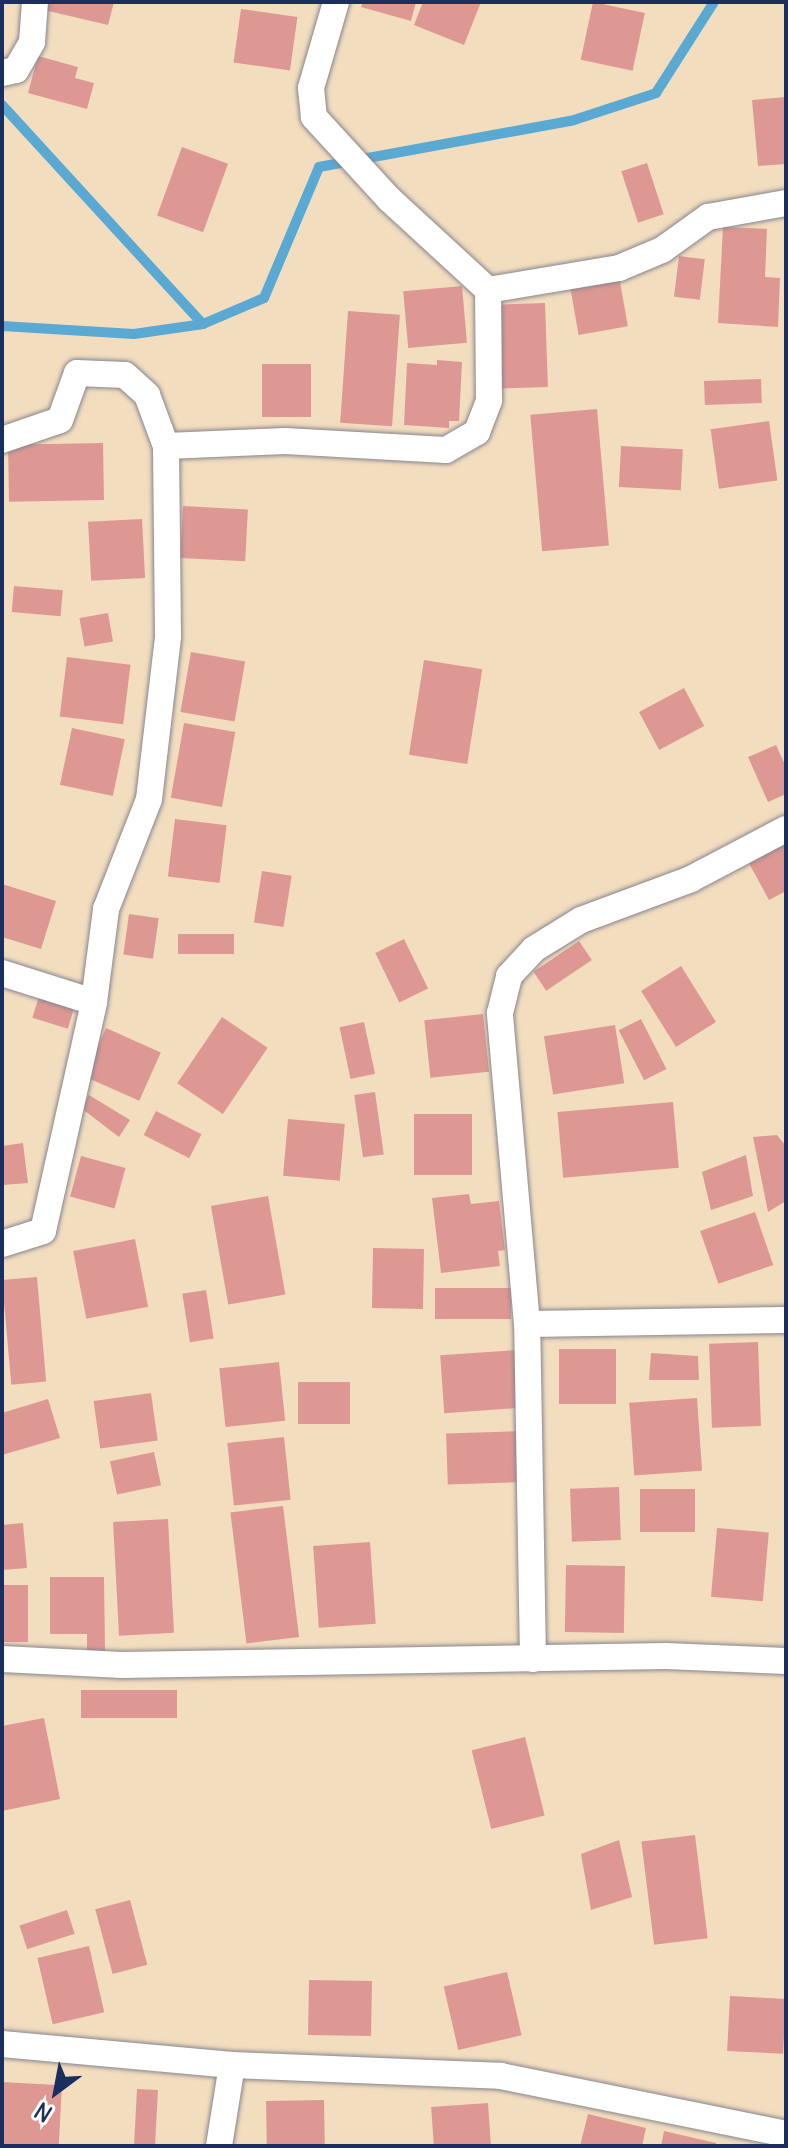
<!DOCTYPE html>
<style>
body{margin:0}
#map{position:relative;width:788px;height:2148px;overflow:hidden;background:#f3ddbf;font-family:Delius,sans-serif}
div>[style]{position:absolute}
.stream>*{height:10px;margin:-5px;padding:0 5px;transform-origin:5px;border-radius:5px;background:#59a9d3}
.building>*{inset:0;background:#de9893;transform-origin:0 0}
.roads{filter:drop-shadow(0 0 2px #87868e) drop-shadow(0 0 2px #87868e)}
.minor>*{height:26px;margin:-13px;padding:0 13px;transform-origin:13px;border-radius:13px;background:#fff}
span{translate:-50% -50%;white-space:nowrap;text-align:center;line-height:1.15;-webkit-text-stroke:6px #fdfcf7;paint-order:stroke}
.frame{position:absolute;inset:0;border:4px solid #1b2f5e;pointer-events:none}
.north{position:absolute;left:16px;top:2052px;width:80px;height:80px;-webkit-text-stroke:6px #fdfcf7;paint-order:stroke;rotate:212deg;font-size:22px;font-weight:700;line-height:32px;text-align:center;color:#1b2f5e}
.north::after{content:'';display:block;margin:auto;width:28px;height:36px;background:#1b2f5e;clip-path:polygon(50% 0,100% 100%,50% 72%,0 100%)}
</style>
<div id="map">
<div class="stream">
<div style="left:2px;top:105px;width:297px;rotate:47.5deg"></div>
<div style="left:2px;top:326px;width:132px;rotate:3.5deg"></div>
<div style="left:134px;top:334px;width:70px;rotate:-8.2deg"></div>
<div style="left:203px;top:324px;width:66px;rotate:-23.1deg"></div>
<div style="left:264px;top:298px;width:142px;rotate:-67.2deg"></div>
<div style="left:319px;top:167px;width:259px;rotate:-10.4deg"></div>
<div style="left:574px;top:120px;width:86px;rotate:-18.2deg"></div>
<div style="left:656px;top:93px;width:108px;rotate:-57.5deg"></div>
</div>
<div class="building">
<div style="clip-path:polygon(46px 2px,114px 2px,108px 25px,44px 10px)"></div>
<div style="clip-path:polygon(363px 2px,416px 2px,411px 21px,361px 7px)"></div>
<div style="clip-path:polygon(423px 2px,481px 2px,464px 45px,414px 25px)"></div>
<div style="left:593px;top:2px;width:53px;height:59px;rotate:12deg"></div>
<div style="left:241px;top:9px;width:57px;height:54px;rotate:8deg"></div>
<div style="clip-path:polygon(38px 56px,78px 67px,75px 78px,94px 83px,87px 109px,28px 93px)"></div>
<div style="clip-path:polygon(786px 97px,786px 164px,758px 166px,752px 100px)"></div>
<div style="left:182px;top:147px;width:49px;height:73px;rotate:20deg"></div>
<div style="left:647px;top:163px;width:54px;height:27px;rotate:72deg"></div>
<div style="clip-path:polygon(723px 227px,767px 229px,765px 277px,780px 278px,778px 327px,718px 323px)"></div>
<div style="left:679px;top:256px;width:26px;height:41px;rotate:7deg"></div>
<div style="left:619px;top:276px;width:51px;height:50px;rotate:80deg"></div>
<div style="left:462px;top:286px;width:57px;height:59px;rotate:85deg"></div>
<div style="left:545px;top:303px;width:84px;height:47px;rotate:88deg"></div>
<div style="left:348px;top:311px;width:52px;height:112px;rotate:4deg"></div>
<div style="clip-path:polygon(437px 360px,462px 362px,459px 421px,449px 421px,449px 428px,404px 425px,407px 363px,437px 365px)"></div>
<div style="left:262px;top:364px;width:49px;height:53px"></div>
<div style="left:761px;top:379px;width:24px;height:57px;rotate:88deg"></div>
<div style="left:597px;top:409px;width:137px;height:67px;rotate:85deg"></div>
<div style="left:769px;top:421px;width:60px;height:59px;rotate:82deg"></div>
<div style="left:103px;top:443px;width:57px;height:95px;rotate:89deg"></div>
<div style="left:621px;top:446px;width:62px;height:41px;rotate:3deg"></div>
<div style="left:183px;top:506px;width:65px;height:52px;rotate:3deg"></div>
<div style="left:142px;top:519px;width:59px;height:54px;rotate:87deg"></div>
<div style="left:14px;top:586px;width:49px;height:26px;rotate:5deg"></div>
<div style="left:108px;top:613px;width:29px;height:29px;rotate:80deg"></div>
<div style="left:191px;top:652px;width:55px;height:61px;rotate:10deg"></div>
<div style="left:67px;top:657px;width:64px;height:60px;rotate:7deg"></div>
<div style="left:424px;top:660px;width:59px;height:96px;rotate:9deg"></div>
<div style="left:684px;top:688px;width:43px;height:51px;rotate:62deg"></div>
<div style="left:184px;top:723px;width:52px;height:76px;rotate:10deg"></div>
<div style="left:72px;top:728px;width:54px;height:58px;rotate:12deg"></div>
<div style="clip-path:polygon(776px 745px,786px 767px,786px 794px,768px 802px,748px 757px)"></div>
<div style="left:175px;top:819px;width:52px;height:58px;rotate:7deg"></div>
<div style="clip-path:polygon(786px 834px,786px 891px,769px 900px,745px 856px)"></div>
<div style="left:262px;top:871px;width:30px;height:52px;rotate:9deg"></div>
<div style="clip-path:polygon(2px 884px,56px 901px,41px 949px,2px 937px)"></div>
<div style="left:129px;top:914px;width:30px;height:41px;rotate:8deg"></div>
<div style="left:178px;top:934px;width:56px;height:20px"></div>
<div style="left:404px;top:939px;width:55px;height:32px;rotate:64deg"></div>
<div style="left:579px;top:941px;width:23px;height:55px;rotate:56deg"></div>
<div style="left:681px;top:966px;width:66px;height:47px;rotate:58deg"></div>
<div style="left:40px;top:993px;width:37px;height:26px;rotate:17deg"></div>
<div style="left:483px;top:1014px;width:58px;height:59px;rotate:84deg"></div>
<div style="left:222px;top:1017px;width:55px;height:80px;rotate:34deg"></div>
<div style="left:641px;top:1019px;width:56px;height:25px;rotate:63deg"></div>
<div style="left:364px;top:1022px;width:53px;height:25px;rotate:78deg"></div>
<div style="left:615px;top:1025px;width:59px;height:72px;rotate:81deg"></div>
<div style="left:106px;top:1028px;width:60px;height:53px;rotate:24deg"></div>
<div style="left:375px;top:1092px;width:63px;height:21px;rotate:82deg"></div>
<div style="clip-path:polygon(89px 1095px,130px 1120px,119px 1137px,81px 1108px)"></div>
<div style="left:673px;top:1102px;width:66px;height:116px;rotate:85deg"></div>
<div style="left:156px;top:1111px;width:51px;height:27px;rotate:27deg"></div>
<div style="left:414px;top:1114px;width:58px;height:61px"></div>
<div style="left:288px;top:1119px;width:57px;height:57px;rotate:5deg"></div>
<div style="clip-path:polygon(777px 1135px,786px 1146px,786px 1201px,768px 1212px,753px 1137px)"></div>
<div style="clip-path:polygon(23px 1143px,28px 1183px,2px 1185px,2px 1146px)"></div>
<div style="clip-path:polygon(746px 1155px,753px 1196px,711px 1210px,702px 1172px)"></div>
<div style="left:81px;top:1156px;width:46px;height:42px;rotate:15deg"></div>
<div style="clip-path:polygon(469px 1194px,471px 1204px,499px 1201px,505px 1250px,498px 1251px,500px 1266px,441px 1273px,432px 1198px)"></div>
<div style="left:268px;top:1196px;width:100px;height:58px;rotate:80deg"></div>
<div style="left:755px;top:1212px;width:56px;height:58px;rotate:71deg"></div>
<div style="left:135px;top:1239px;width:69px;height:63px;rotate:79deg"></div>
<div style="left:373px;top:1248px;width:51px;height:60px;rotate:1deg"></div>
<div style="left:37px;top:1277px;width:105px;height:35px;rotate:85deg"></div>
<div style="left:511px;top:1288px;width:31px;height:76px;rotate:90deg"></div>
<div style="left:206px;top:1290px;width:49px;height:24px;rotate:81deg"></div>
<div style="left:758px;top:1342px;width:84px;height:49px;rotate:88deg"></div>
<div style="left:559px;top:1349px;width:57px;height:55px"></div>
<div style="left:516px;top:1350px;width:58px;height:76px;rotate:86deg"></div>
<div style="clip-path:polygon(651px 1353px,698px 1356px,699px 1380px,649px 1380px)"></div>
<div style="left:279px;top:1362px;width:59px;height:60px;rotate:84deg"></div>
<div style="left:298px;top:1382px;width:52px;height:42px"></div>
<div style="left:151px;top:1393px;width:48px;height:58px;rotate:82deg"></div>
<div style="left:697px;top:1398px;width:73px;height:68px;rotate:86deg"></div>
<div style="clip-path:polygon(48px 1399px,60px 1438px,2px 1455px,2px 1413px)"></div>
<div style="left:521px;top:1431px;width:51px;height:75px;rotate:88deg"></div>
<div style="left:284px;top:1437px;width:63px;height:57px;rotate:84deg"></div>
<div style="left:154px;top:1452px;width:34px;height:45px;rotate:78deg"></div>
<div style="left:619px;top:1487px;width:53px;height:49px;rotate:88deg"></div>
<div style="left:640px;top:1489px;width:55px;height:43px"></div>
<div style="left:283px;top:1506px;width:132px;height:53px;rotate:83deg"></div>
<div style="left:168px;top:1519px;width:114px;height:55px;rotate:87deg"></div>
<div style="clip-path:polygon(23px 1523px,27px 1568px,2px 1570px,2px 1525px)"></div>
<div style="left:717px;top:1528px;width:52px;height:69px;rotate:5deg"></div>
<div style="left:370px;top:1542px;width:82px;height:57px;rotate:86deg"></div>
<div style="left:566px;top:1565px;width:59px;height:67px;rotate:1deg"></div>
<div style="clip-path:polygon(50px 1577px,104px 1577px,105px 1651px,87px 1651px,87px 1634px,50px 1634px)"></div>
<div style="left:2px;top:1585px;width:26px;height:57px"></div>
<div style="left:81px;top:1690px;width:96px;height:28px"></div>
<div style="clip-path:polygon(44px 1718px,60px 1799px,2px 1811px,2px 1726px)"></div>
<div style="left:525px;top:1737px;width:81px;height:55px;rotate:76deg"></div>
<div style="left:695px;top:1835px;width:104px;height:54px;rotate:83deg"></div>
<div style="clip-path:polygon(619px 1840px,632px 1897px,591px 1910px,581px 1854px)"></div>
<div style="left:130px;top:1900px;width:67px;height:36px;rotate:75deg"></div>
<div style="left:67px;top:1910px;width:25px;height:50px;rotate:72deg"></div>
<div style="left:89px;top:1946px;width:68px;height:53px;rotate:77deg"></div>
<div style="left:507px;top:1972px;width:65px;height:65px;rotate:77deg"></div>
<div style="left:309px;top:1980px;width:63px;height:55px;rotate:1deg"></div>
<div style="left:730px;top:1996px;width:56px;height:55px;rotate:3deg"></div>
<div style="left:2px;top:2082px;width:60px;height:64px;rotate:3deg"></div>
<div style="left:137px;top:2089px;width:21px;height:57px;rotate:3deg"></div>
<div style="left:324px;top:2100px;width:46px;height:58px;rotate:89deg"></div>
<div style="left:488px;top:2103px;width:43px;height:57px;rotate:86deg"></div>
<div style="clip-path:polygon(588px 2114px,646px 2128px,642px 2146px,580px 2146px)"></div>
<div style="clip-path:polygon(664px 2131px,716px 2143px,716px 2146px,661px 2146px)"></div>
</div>
<div class="roads">
<div class="minor">
<div style="left:2px;top:73px;width:14px;rotate:-12deg"></div>
<div style="left:16px;top:70px;width:32px;rotate:-60deg"></div>
<div style="left:32px;top:42px;width:40px;rotate:-85.7deg"></div>
<div style="left:488px;top:290px;width:133px;rotate:-9.5deg"></div>
<div style="left:619px;top:268px;width:47px;rotate:-22.7deg"></div>
<div style="left:662px;top:250px;width:57px;rotate:-35.7deg"></div>
<div style="left:708px;top:217px;width:79px;rotate:-10.2deg"></div>
<div style="left:2px;top:440px;width:61px;rotate:-19deg"></div>
<div style="left:60px;top:420px;width:50px;rotate:-70.1deg"></div>
<div style="left:77px;top:373px;width:48px;rotate:2.4deg"></div>
<div style="left:125px;top:375px;width:30px;rotate:42deg"></div>
<div style="left:147px;top:395px;width:54px;rotate:69.6deg"></div>
<div style="left:2px;top:973px;width:96px;rotate:17.5deg"></div>
<div style="left:2px;top:1244px;width:43px;rotate:-17.6deg"></div>
<div style="left:43px;top:1231px;width:235px;rotate:-77.4deg"></div>
<div style="left:94px;top:1002px;width:94px;rotate:-82.6deg"></div>
<div style="left:106px;top:909px;width:118px;rotate:-68.6deg"></div>
<div style="left:149px;top:799px;width:163px;rotate:-83.3deg"></div>
<div style="left:168px;top:637px;width:191px;rotate:-90.6deg"></div>
<div style="left:166px;top:446px;width:119px;rotate:-2.4deg"></div>
<div style="left:285px;top:441px;width:161px;rotate:3.2deg"></div>
<div style="left:446px;top:450px;width:36px;rotate:-30deg"></div>
<div style="left:477px;top:432px;width:34px;rotate:-69deg"></div>
<div style="left:489px;top:400px;width:110px;rotate:-90.5deg"></div>
<div style="left:488px;top:290px;width:133px;rotate:-137.4deg"></div>
<div style="left:390px;top:200px;width:113px;rotate:-132.5deg"></div>
<div style="left:314px;top:117px;width:29px;rotate:-96deg"></div>
<div style="left:311px;top:88px;width:90px;rotate:-73.8deg"></div>
<div style="left:527px;top:1324px;width:259px;rotate:-0.9deg"></div>
<div style="left:2px;top:1659px;width:120px;rotate:2.9deg"></div>
<div style="left:122px;top:1665px;width:544px;rotate:-0.95deg"></div>
<div style="left:666px;top:1656px;width:120px;rotate:2.4deg"></div>
<div style="left:533px;top:1659px;width:335px;rotate:-91deg"></div>
<div style="left:527px;top:1324px;width:312px;rotate:-95deg"></div>
<div style="left:500px;top:1013px;width:38px;rotate:-76deg"></div>
<div style="left:509px;top:976px;width:37px;rotate:-47deg"></div>
<div style="left:534px;top:949px;width:55px;rotate:-31.7deg"></div>
<div style="left:581px;top:920px;width:117px;rotate:-20.4deg"></div>
<div style="left:691px;top:879px;width:107px;rotate:-27.8deg"></div>
<div style="left:2px;top:2044px;width:231px;rotate:5.2deg"></div>
<div style="left:232px;top:2065px;width:269px;rotate:2.3deg"></div>
<div style="left:501px;top:2076px;width:291px;rotate:11.5deg"></div>
<div style="left:219px;top:2146px;width:82px;rotate:-80.9deg"></div>
</div>
</div>
<div class="frame"></div>
<div class="north">N</div>
</div>
